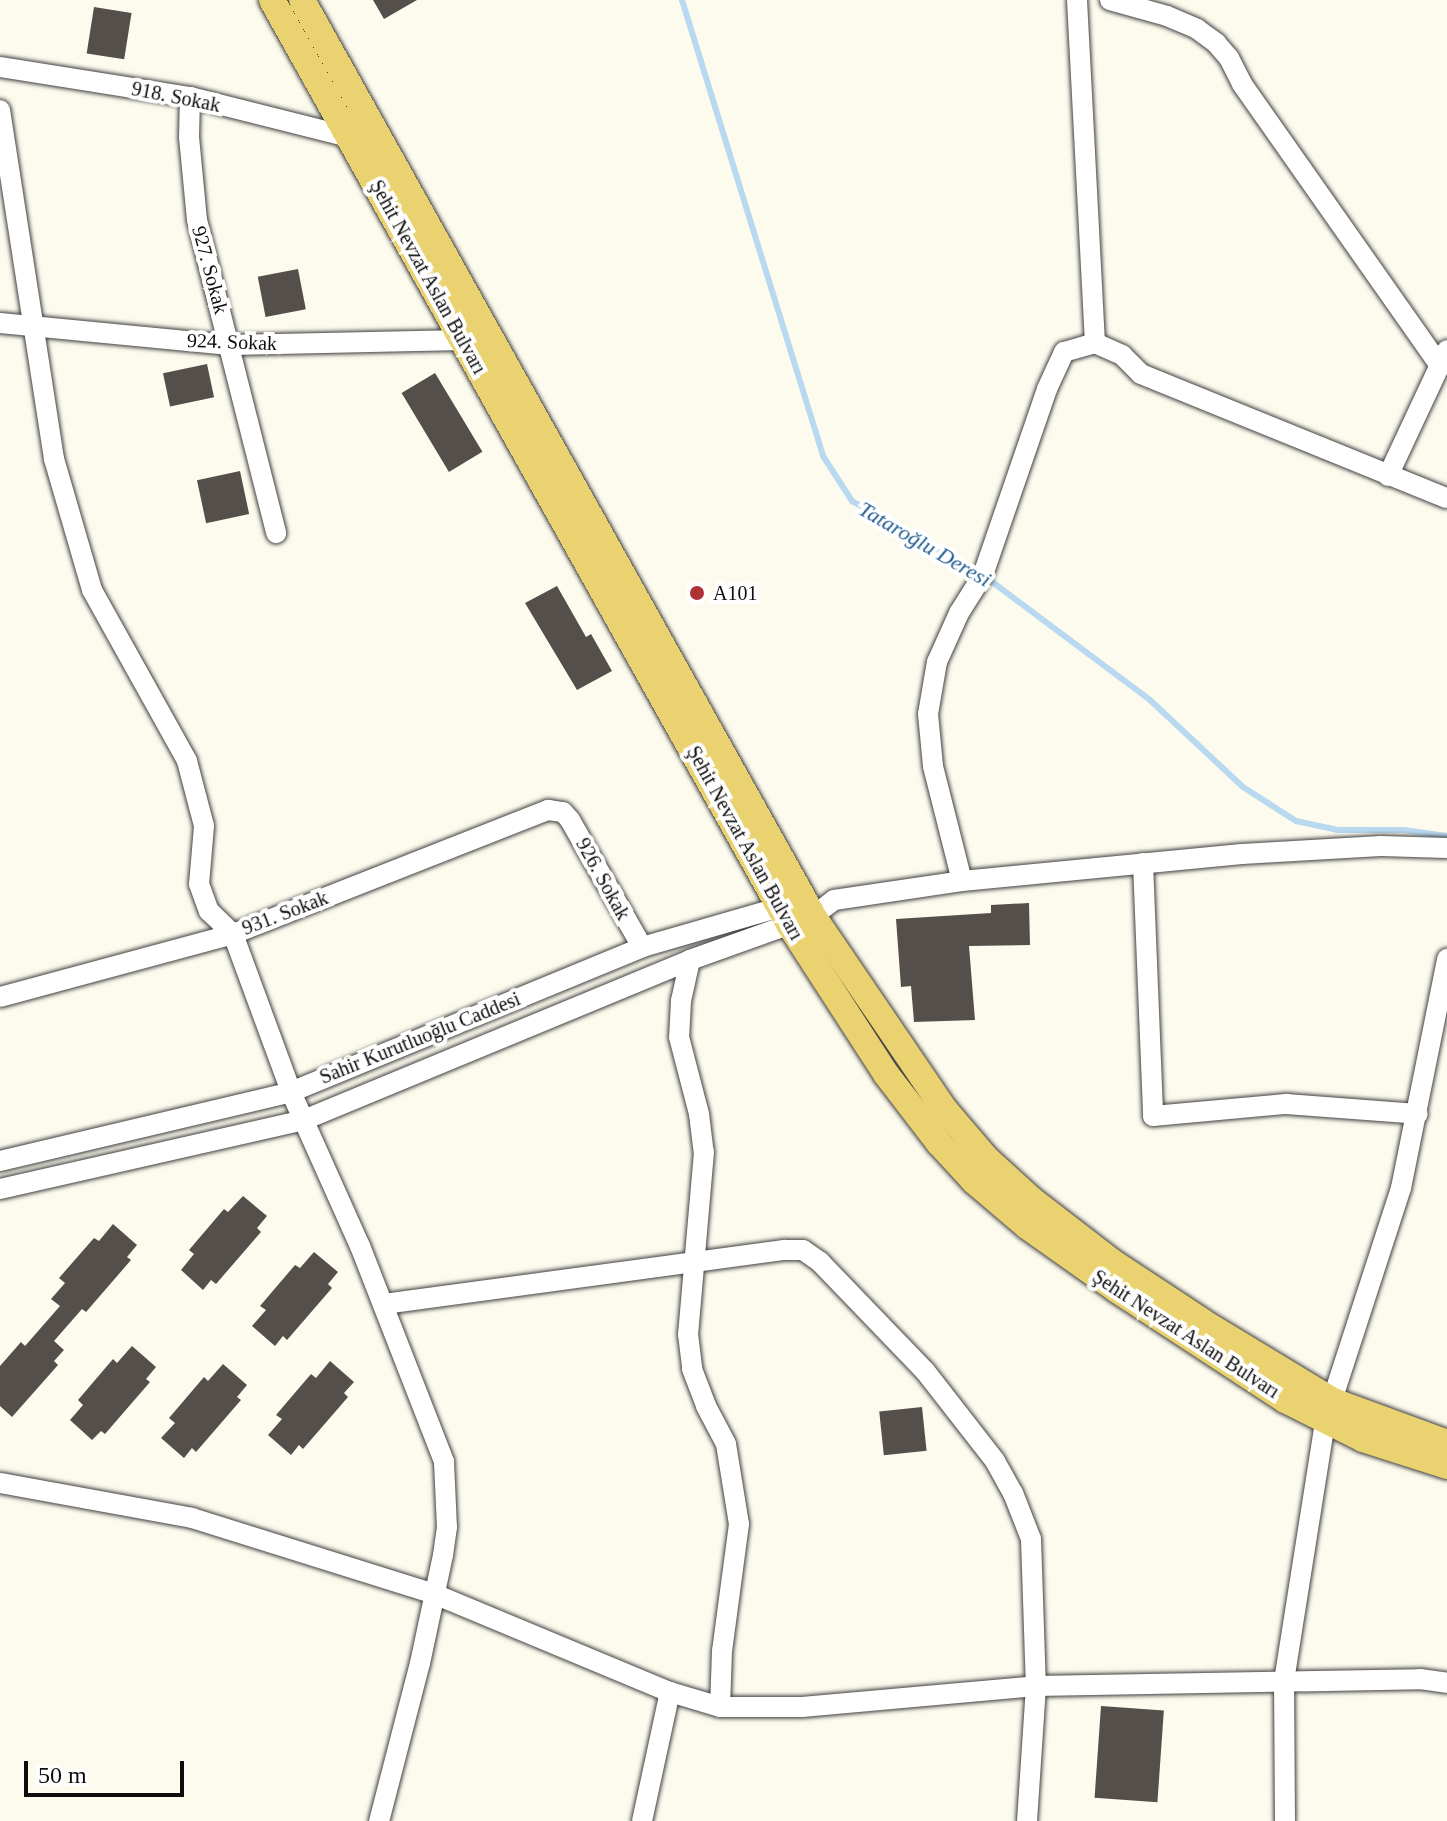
<!DOCTYPE html>
<meta charset="utf-8">
<style>
body{margin:0}
#map{position:relative;width:1447px;height:1821px;overflow:hidden;background:#fdfbee;font-family:"Times New Roman",serif}
div>[style]{position:absolute}
.stream>*{height:6px;margin:-3px;padding:0 3px;transform-origin:3px;border-radius:3px;background:#b8d9f0}
.building>*{inset:0;background:#544f4a;transform-origin:0 0}
.roads{filter:drop-shadow(0 0 2px #404040) drop-shadow(0 0 2px #404040)}
.minor>*{height:20px;margin:-10px;padding:0 10px;transform-origin:10px;border-radius:10px;background:#fff}
.major>*{height:26px;margin:-13px;padding:0 13px;transform-origin:13px;border-radius:13px;background:#ebd270}
.dots>*{width:22px;height:22px;translate:-50% -50%;box-sizing:border-box;border:4px solid #fff;border-radius:50%}
span{translate:-50% -50%;white-space:nowrap;text-align:center;line-height:1.15;-webkit-text-stroke:8px #fff;paint-order:stroke}
.street-label{font-size:20px;color:#0d0d0d}
.poi-label{font-size:20px;color:#0d0d0d}
.left{translate:0 -50%;text-align:left}
.water-label{font-size:22px;color:#225d93;font-style:italic}
.scale{position:absolute;left:24px;top:1761px;width:160px;height:36px;box-sizing:border-box;border:4px solid #0d0d0d;border-top:0;padding-left:10px;font-size:24px;line-height:28px;white-space:nowrap;color:#0d0d0d;-webkit-text-stroke:6px #fff;paint-order:stroke}
</style>
<div id="map">
<div class="stream">
<div style="left:682px;top:0;width:477px;rotate:72.8deg"></div>
<div style="left:823px;top:456px;width:54px;rotate:57.2deg"></div>
<div style="left:852px;top:501px;width:150px;rotate:29.5deg"></div>
<div style="left:983px;top:575px;width:209px;rotate:36.8deg"></div>
<div style="left:1150px;top:700px;width:127px;rotate:43.1deg"></div>
<div style="left:1243px;top:787px;width:63px;rotate:32.7deg"></div>
<div style="left:1296px;top:821px;width:43px;rotate:12.1deg"></div>
<div style="left:1338px;top:830px;width:66px"></div>
<div style="left:1404px;top:830px;width:43px;rotate:7.9deg"></div>
</div>
<div class="building">
<div style="clip-path:polygon(373px 0,417px 0,384px 19px)"></div>
<div style="left:94px;top:7px;width:38px;height:47px;rotate:9deg"></div>
<div style="left:298px;top:269px;width:41px;height:41px;rotate:79deg"></div>
<div style="left:207px;top:364px;width:34px;height:45px;rotate:78deg"></div>
<div style="left:435px;top:373px;width:92px;height:39px;rotate:59deg"></div>
<div style="left:240px;top:471px;width:44px;height:44px;rotate:78deg"></div>
<div style="clip-path:polygon(557px 586px,586px 637px,591px 634px,612px 671px,577px 690px,525px 603px)"></div>
<div style="clip-path:polygon(1029px 903px,1030px 945px,969px 946px,975px 1020px,914px 1022px,911px 986px,901px 987px,896px 919px,991px 913px,991px 905px)"></div>
<div style="clip-path:polygon(243px 1196px,267px 1216px,257px 1228px,261px 1232px,216px 1284px,211px 1280px,203px 1290px,181px 1270px,194px 1254px,189px 1250px,224px 1209px,228px 1212px)"></div>
<div style="clip-path:polygon(113px 1224px,137px 1245px,127px 1257px,131px 1260px,86px 1312px,82px 1309px,54px 1341px,64px 1350px,54px 1361px,58px 1365px,12px 1417px,0 1406px,0 1366px,21px 1342px,25px 1346px,60px 1306px,51px 1299px,65px 1283px,59px 1278px,94px 1238px,99px 1241px)"></div>
<div style="clip-path:polygon(314px 1252px,338px 1272px,328px 1284px,332px 1288px,287px 1340px,283px 1336px,275px 1346px,252px 1326px,266px 1310px,260px 1306px,295px 1265px,300px 1268px)"></div>
<div style="clip-path:polygon(132px 1346px,156px 1367px,146px 1379px,150px 1382px,105px 1434px,101px 1431px,92px 1440px,70px 1420px,83px 1405px,78px 1400px,113px 1359px,117px 1363px)"></div>
<div style="clip-path:polygon(330px 1361px,354px 1382px,344px 1393px,348px 1397px,303px 1449px,299px 1445px,291px 1455px,268px 1435px,282px 1419px,276px 1415px,311px 1374px,316px 1378px)"></div>
<div style="clip-path:polygon(223px 1364px,247px 1385px,237px 1397px,241px 1400px,196px 1452px,192px 1448px,184px 1458px,161px 1438px,175px 1423px,169px 1418px,204px 1377px,208px 1381px)"></div>
<div style="left:922px;top:1407px;width:44px;height:43px;rotate:84deg"></div>
<div style="left:1101px;top:1706px;width:63px;height:92px;rotate:4deg"></div>
</div>
<div class="roads">
<div class="minor">
<div style="left:1077px;top:0;width:343px;rotate:87deg"></div>
<div style="left:1110px;top:0;width:59px;rotate:15.7deg"></div>
<div style="left:1167px;top:16px;width:33px;rotate:23deg"></div>
<div style="left:1197px;top:29px;width:24px;rotate:36deg"></div>
<div style="left:1216px;top:43px;width:20px;rotate:49deg"></div>
<div style="left:1229px;top:58px;width:29px;rotate:63deg"></div>
<div style="left:1242px;top:84px;width:342px;rotate:54.9deg"></div>
<div style="left:0;top:67px;width:192px;rotate:9deg"></div>
<div style="left:190px;top:97px;width:164px;rotate:14.1deg"></div>
<div style="left:190px;top:97px;width:40px;rotate:91.4deg"></div>
<div style="left:189px;top:137px;width:83px;rotate:84.5deg"></div>
<div style="left:197px;top:220px;width:323px;rotate:75.8deg"></div>
<div style="left:0;top:110px;width:353px;rotate:81.2deg"></div>
<div style="left:54px;top:459px;width:136px;rotate:73.8deg"></div>
<div style="left:92px;top:590px;width:196px;rotate:60.9deg"></div>
<div style="left:187px;top:761px;width:67px;rotate:75.3deg"></div>
<div style="left:204px;top:826px;width:58px;rotate:94.9deg"></div>
<div style="left:199px;top:884px;width:29px;rotate:70deg"></div>
<div style="left:209px;top:911px;width:33px;rotate:44deg"></div>
<div style="left:233px;top:934px;width:168px;rotate:69.8deg"></div>
<div style="left:291px;top:1092px;width:169px;rotate:65.9deg"></div>
<div style="left:360px;top:1246px;width:232px;rotate:68.7deg"></div>
<div style="left:444px;top:1462px;width:65px;rotate:87.4deg"></div>
<div style="left:447px;top:1527px;width:28px;rotate:98deg"></div>
<div style="left:443px;top:1555px;width:110px;rotate:102deg"></div>
<div style="left:420px;top:1663px;width:163px;rotate:104.5deg"></div>
<div style="left:0;top:323px;width:231px;rotate:5.5deg"></div>
<div style="left:230px;top:345px;width:234px;rotate:-1.2deg"></div>
<div style="left:1388px;top:476px;width:139px;rotate:-64.9deg"></div>
<div style="left:1143px;top:863px;width:253px;rotate:87.7deg"></div>
<div style="left:1153px;top:1116px;width:134px;rotate:-5.2deg"></div>
<div style="left:1286px;top:1104px;width:132px;rotate:4.3deg"></div>
<div style="left:962px;top:881px;width:119px;rotate:-104.2deg"></div>
<div style="left:933px;top:766px;width:52px;rotate:-95.5deg"></div>
<div style="left:928px;top:714px;width:53px;rotate:-80.2deg"></div>
<div style="left:937px;top:662px;width:54px;rotate:-65.8deg"></div>
<div style="left:959px;top:613px;width:45px;rotate:-57.7deg"></div>
<div style="left:983px;top:575px;width:197px;rotate:-71deg"></div>
<div style="left:1047px;top:389px;width:41px;rotate:-65.3deg"></div>
<div style="left:1064px;top:352px;width:32px;rotate:-16deg"></div>
<div style="left:1095px;top:343px;width:30px;rotate:24deg"></div>
<div style="left:1122px;top:355px;width:27px;rotate:45deg"></div>
<div style="left:1141px;top:374px;width:330px;rotate:22.1deg"></div>
<div style="left:690px;top:960px;width:42px;rotate:102.4deg"></div>
<div style="left:681px;top:1001px;width:36px;rotate:93deg"></div>
<div style="left:679px;top:1037px;width:80px;rotate:75.4deg"></div>
<div style="left:699px;top:1114px;width:38px;rotate:83deg"></div>
<div style="left:704px;top:1152px;width:183px;rotate:95deg"></div>
<div style="left:688px;top:1334px;width:35px;rotate:83deg"></div>
<div style="left:692px;top:1369px;width:40px;rotate:69deg"></div>
<div style="left:706px;top:1406px;width:43px;rotate:62.2deg"></div>
<div style="left:726px;top:1444px;width:81px;rotate:80.8deg"></div>
<div style="left:739px;top:1524px;width:128px;rotate:97.6deg"></div>
<div style="left:722px;top:1651px;width:56px;rotate:92deg"></div>
<div style="left:0;top:997px;width:241px;rotate:-15.1deg"></div>
<div style="left:233px;top:934px;width:339px;rotate:-21.5deg"></div>
<div style="left:548px;top:810px;width:15px;rotate:8deg"></div>
<div style="left:563px;top:812px;width:11px;rotate:49deg"></div>
<div style="left:570px;top:820px;width:146px;rotate:60.4deg"></div>
<div style="left:0;top:1161px;width:299px;rotate:-13.3deg"></div>
<div style="left:291px;top:1092px;width:380px;rotate:-22.4deg"></div>
<div style="left:642px;top:947px;width:155px;rotate:-16.1deg"></div>
<div style="left:0;top:1189px;width:312px;rotate:-12.8deg"></div>
<div style="left:304px;top:1120px;width:418px;rotate:-22.5deg"></div>
<div style="left:690px;top:960px;width:131px;rotate:-19.7deg"></div>
<div style="left:813px;top:916px;width:26px;rotate:-37deg"></div>
<div style="left:834px;top:900px;width:129px;rotate:-8.4deg"></div>
<div style="left:962px;top:881px;width:281px;rotate:-5.5deg"></div>
<div style="left:1242px;top:854px;width:139px;rotate:-3.3deg"></div>
<div style="left:1381px;top:846px;width:66px;rotate:1.7deg"></div>
<div style="left:384px;top:1304px;width:404px;rotate:-7.7deg"></div>
<div style="left:784px;top:1250px;width:19px"></div>
<div style="left:803px;top:1250px;width:21px;rotate:35deg"></div>
<div style="left:820px;top:1262px;width:151px;rotate:46.1deg"></div>
<div style="left:925px;top:1371px;width:114px;rotate:52.1deg"></div>
<div style="left:995px;top:1461px;width:37px;rotate:61deg"></div>
<div style="left:1013px;top:1493px;width:49px;rotate:68.6deg"></div>
<div style="left:1031px;top:1539px;width:147px;rotate:88.1deg"></div>
<div style="left:1036px;top:1686px;width:135px;rotate:93.8deg"></div>
<div style="left:0;top:1483px;width:195px;rotate:10.3deg"></div>
<div style="left:192px;top:1518px;width:251px;rotate:17.4deg"></div>
<div style="left:432px;top:1593px;width:258px;rotate:22.6deg"></div>
<div style="left:670px;top:1692px;width:52px;rotate:16.7deg"></div>
<div style="left:720px;top:1707px;width:82px"></div>
<div style="left:802px;top:1707px;width:235px;rotate:-5.1deg"></div>
<div style="left:1036px;top:1686px;width:384px;rotate:-1deg"></div>
<div style="left:1420px;top:1679px;width:27px;rotate:8deg"></div>
<div style="left:642px;top:1821px;width:132px;rotate:-77.8deg"></div>
<div style="left:1285px;top:1821px;width:140px;rotate:-90.4deg"></div>
<div style="left:1284px;top:1681px;width:262px;rotate:-81deg"></div>
<div style="left:1325px;top:1422px;width:246px;rotate:-72deg"></div>
<div style="left:1401px;top:1188px;width:234px;rotate:-78.6deg"></div>
</div>
<div class="major">
<div style="left:272px;top:0;width:1059px;rotate:60.77deg"></div>
<div style="left:789px;top:924px;width:179px;rotate:57.1deg"></div>
<div style="left:886px;top:1074px;width:87px;rotate:52.5deg"></div>
<div style="left:939px;top:1143px;width:52px;rotate:47.4deg"></div>
<div style="left:974px;top:1181px;width:71px;rotate:40.4deg"></div>
<div style="left:1028px;top:1227px;width:109px;rotate:35.3deg"></div>
<div style="left:1117px;top:1290px;width:201px;rotate:33.2deg"></div>
<div style="left:1285px;top:1400px;width:87px;rotate:26.6deg"></div>
<div style="left:1363px;top:1439px;width:88px;rotate:17.8deg"></div>
<div style="left:302px;top:0;width:1049px;rotate:60.84deg"></div>
<div style="left:813px;top:916px;width:235px;rotate:55.8deg"></div>
<div style="left:945px;top:1110px;width:63px;rotate:49.5deg"></div>
<div style="left:986px;top:1158px;width:62px;rotate:42.4deg"></div>
<div style="left:1032px;top:1200px;width:100px;rotate:37.7deg"></div>
<div style="left:1111px;top:1261px;width:110px;rotate:33.5deg"></div>
<div style="left:1203px;top:1322px;width:152px;rotate:31.3deg"></div>
<div style="left:1333px;top:1401px;width:121px;rotate:20.2deg"></div>
</div>
</div>
<div class="dots">
<div style="left:697px;top:593px;background:#af3234"></div>
</div>
<div class="street-label">
<span style="left:176px;top:97px;rotate:11deg">918. Sokak</span>
<span style="left:210px;top:270px;rotate:75deg">927. Sokak</span>
<span style="left:428px;top:277px;rotate:61deg">Şehit Nevzat Aslan Bulvarı</span>
<span style="left:232px;top:342px;rotate:2deg">924. Sokak</span>
<span style="left:745px;top:843px;rotate:61deg">Şehit Nevzat Aslan Bulvarı</span>
<span style="left:603px;top:879px;rotate:61deg">926. Sokak</span>
<span style="left:285px;top:913px;rotate:-21deg">931. Sokak</span>
<span style="left:420px;top:1038px;rotate:-22deg">Sahir Kurutluoğlu Caddesi</span>
<span style="left:1186px;top:1334px;rotate:33deg">Şehit Nevzat Aslan Bulvarı</span>
</div>
<div class="poi-label">
<span class="left" style="left:713px;top:593px">A101</span>
</div>
<div class="water-label">
<span style="left:925px;top:544px;rotate:30deg">Tataroğlu Deresi</span>
</div>
<div class="scale">50 m</div>
</div>
